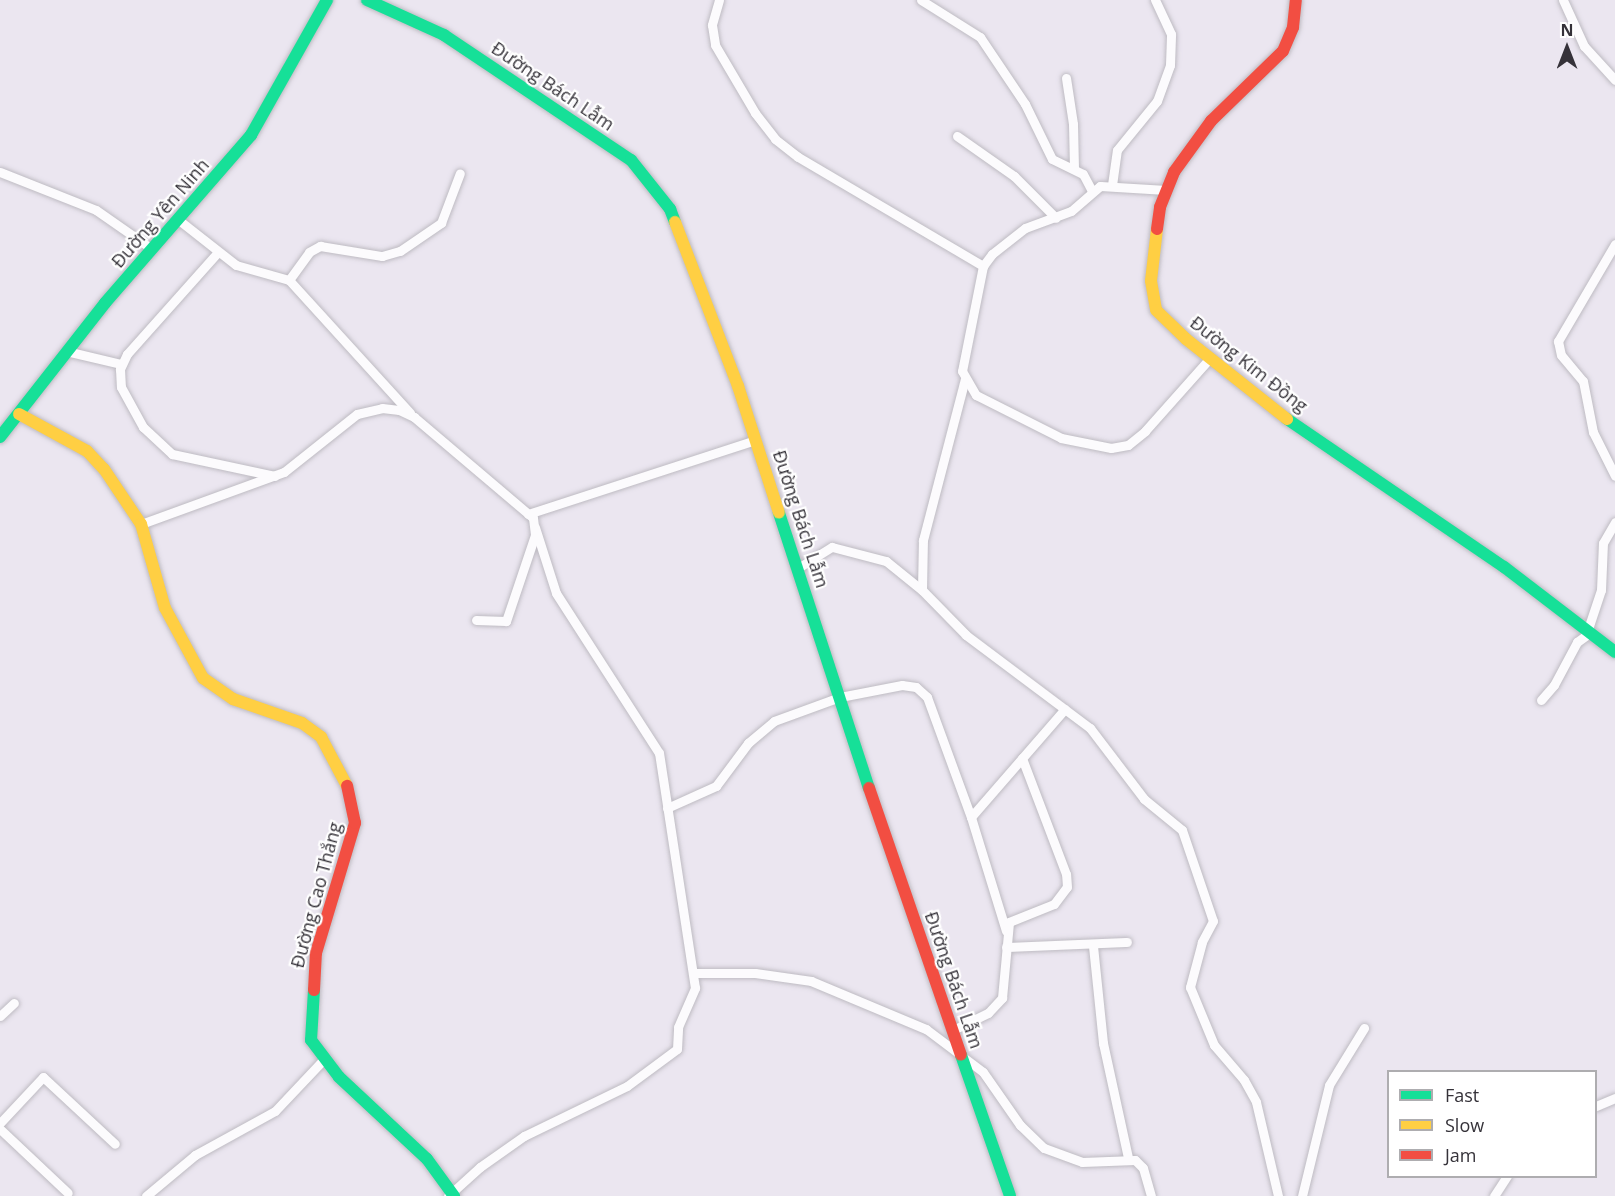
<!DOCTYPE html>
<meta charset="utf-8">
<style>
body{margin:0}
#map{position:relative;width:1615px;height:1196px;overflow:hidden;background:#ebe6f0;font-family:"Open Sans",sans-serif}
div>[style]{position:absolute}
.roads{filter:drop-shadow(0 0 2px #bebbc2) drop-shadow(0 0 2px #bebbc2)}
.street>*{height:9px;margin:-4.5px;padding:0 4.5px;transform-origin:4.5px;border-radius:4.5px;background:#fcfbfd}
.fast>*{height:12px;margin:-6px;padding:0 6px;transform-origin:6px;border-radius:6px;background:#16e098}
.slow>*{height:12px;margin:-6px;padding:0 6px;transform-origin:6px;border-radius:6px;background:#ffcf43}
.jam>*{height:12px;margin:-6px;padding:0 6px;transform-origin:6px;border-radius:6px;background:#f24e42}
span{translate:-50% -50%;white-space:nowrap;text-align:center;line-height:1.15;-webkit-text-stroke:4.5px #fff;paint-order:stroke}
.street-label{font-size:18px;color:#353239}
.legend{position:absolute;left:1387px;top:1070px;width:210px;height:108px;box-sizing:border-box;background:#fff;border:2px solid #aeadb0;margin:0;padding:8px 10px;list-style:none;font-size:18px;color:#353239}
.legend li{display:flex;align-items:center;gap:12px;height:30px}
.legend b{width:30px;border:2px solid #aeadb0}
.north{position:absolute;left:1537px;top:18px;width:60px;height:60px;-webkit-text-stroke:4px #fff;paint-order:stroke;rotate:0deg;font-size:16px;font-weight:700;line-height:24px;text-align:center;color:#353239}
.north::after{content:'';display:block;margin:auto;width:21px;height:27px;background:#353239;clip-path:polygon(50% 0,100% 100%,50% 72%,0 100%)}
</style>
<div id="map">
<div class="roads">
<div class="street">
<div style="left:719px;top:0;width:26px;rotate:106deg"></div>
<div style="left:712px;top:25px;width:20px;rotate:81deg"></div>
<div style="left:715px;top:45px;width:79px;rotate:59.5deg"></div>
<div style="left:755px;top:113px;width:33px;rotate:52deg"></div>
<div style="left:775px;top:139px;width:29px;rotate:38deg"></div>
<div style="left:798px;top:157px;width:215px;rotate:30.5deg"></div>
<div style="left:921px;top:0;width:70px;rotate:32.1deg"></div>
<div style="left:980px;top:37px;width:81px;rotate:56.1deg"></div>
<div style="left:1025px;top:104px;width:61px;rotate:63.9deg"></div>
<div style="left:1052px;top:159px;width:34px;rotate:26deg"></div>
<div style="left:1083px;top:174px;width:19px;rotate:62deg"></div>
<div style="left:1563px;top:0;width:51px;rotate:65.5deg"></div>
<div style="left:1584px;top:46px;width:46px;rotate:47.6deg"></div>
<div style="left:1066px;top:78px;width:47px;rotate:81.3deg"></div>
<div style="left:1073px;top:124px;width:45px;rotate:88.7deg"></div>
<div style="left:957px;top:136px;width:70px;rotate:35.1deg"></div>
<div style="left:1014px;top:176px;width:59px;rotate:45deg"></div>
<div style="left:0;top:172px;width:103px;rotate:21.6deg"></div>
<div style="left:96px;top:210px;width:68px;rotate:34.9deg"></div>
<div style="left:1112px;top:185px;width:35px;rotate:-82deg"></div>
<div style="left:1117px;top:150px;width:63px;rotate:-50.8deg"></div>
<div style="left:1157px;top:101px;width:38px;rotate:-70deg"></div>
<div style="left:1170px;top:65px;width:31px;rotate:-88deg"></div>
<div style="left:1171px;top:34px;width:38px;rotate:-115deg"></div>
<div style="left:1166px;top:190px;width:66px;rotate:-176.5deg"></div>
<div style="left:1100px;top:186px;width:38px;rotate:139deg"></div>
<div style="left:1071px;top:211px;width:49px;rotate:159.7deg"></div>
<div style="left:1025px;top:228px;width:42px;rotate:141.8deg"></div>
<div style="left:992px;top:254px;width:15px;rotate:127deg"></div>
<div style="left:983px;top:266px;width:107px;rotate:101.3deg"></div>
<div style="left:962px;top:371px;width:28px;rotate:60deg"></div>
<div style="left:976px;top:395px;width:95px;rotate:26.8deg"></div>
<div style="left:1061px;top:438px;width:51px;rotate:11.3deg"></div>
<div style="left:1111px;top:448px;width:17px;rotate:-10deg"></div>
<div style="left:1128px;top:445px;width:22px;rotate:-39deg"></div>
<div style="left:1145px;top:431px;width:98px;rotate:-48.3deg"></div>
<div style="left:180px;top:221px;width:71px;rotate:38.2deg"></div>
<div style="left:236px;top:265px;width:55px;rotate:15.8deg"></div>
<div style="left:289px;top:280px;width:34px;rotate:-54deg"></div>
<div style="left:309px;top:252px;width:13px;rotate:-29deg"></div>
<div style="left:320px;top:246px;width:63px;rotate:9.2deg"></div>
<div style="left:382px;top:256px;width:19px;rotate:-16deg"></div>
<div style="left:400px;top:251px;width:50px;rotate:-34.3deg"></div>
<div style="left:441px;top:223px;width:53px;rotate:-69.2deg"></div>
<div style="left:1615px;top:244px;width:113px;rotate:120.4deg"></div>
<div style="left:1558px;top:341px;width:14px;rotate:78deg"></div>
<div style="left:1561px;top:355px;width:34px;rotate:50deg"></div>
<div style="left:1583px;top:381px;width:52px;rotate:78.9deg"></div>
<div style="left:1593px;top:432px;width:49px;rotate:63.4deg"></div>
<div style="left:218px;top:252px;width:137px;rotate:131.7deg"></div>
<div style="left:127px;top:354px;width:17px;rotate:115deg"></div>
<div style="left:120px;top:369px;width:18px;rotate:87deg"></div>
<div style="left:121px;top:387px;width:46px;rotate:61.2deg"></div>
<div style="left:143px;top:427px;width:40px;rotate:43deg"></div>
<div style="left:172px;top:454px;width:105px;rotate:12.1deg"></div>
<div style="left:289px;top:280px;width:180px;rotate:47.7deg"></div>
<div style="left:66px;top:351px;width:57px;rotate:13.3deg"></div>
<div style="left:528px;top:514px;width:240px;rotate:-18deg"></div>
<div style="left:141px;top:524px;width:152px;rotate:-20deg"></div>
<div style="left:284px;top:472px;width:93px;rotate:-38.5deg"></div>
<div style="left:357px;top:414px;width:26px;rotate:-13deg"></div>
<div style="left:382px;top:408px;width:17px;rotate:7deg"></div>
<div style="left:399px;top:410px;width:17px;rotate:25deg"></div>
<div style="left:414px;top:417px;width:156px;rotate:40.3deg"></div>
<div style="left:533px;top:518px;width:17px;rotate:83deg"></div>
<div style="left:535px;top:535px;width:91px;rotate:108.6deg"></div>
<div style="left:506px;top:621px;width:30px;rotate:-178deg"></div>
<div style="left:798px;top:568px;width:40px;rotate:-32deg"></div>
<div style="left:832px;top:547px;width:56px;rotate:14.5deg"></div>
<div style="left:886px;top:561px;width:46px;rotate:38.9deg"></div>
<div style="left:922px;top:590px;width:63px;rotate:45.6deg"></div>
<div style="left:966px;top:635px;width:155px;rotate:36.9deg"></div>
<div style="left:1090px;top:728px;width:89px;rotate:52.7deg"></div>
<div style="left:1144px;top:799px;width:49px;rotate:39.2deg"></div>
<div style="left:1182px;top:830px;width:96px;rotate:71.2deg"></div>
<div style="left:1213px;top:921px;width:24px;rotate:118deg"></div>
<div style="left:1202px;top:942px;width:47px;rotate:104.9deg"></div>
<div style="left:1190px;top:987px;width:63px;rotate:67.5deg"></div>
<div style="left:1214px;top:1045px;width:46px;rotate:49.4deg"></div>
<div style="left:1244px;top:1080px;width:25px;rotate:61deg"></div>
<div style="left:1256px;top:1102px;width:97px;rotate:76.8deg"></div>
<div style="left:922px;top:590px;width:50px;rotate:-88.9deg"></div>
<div style="left:923px;top:540px;width:166px;rotate:-75.4deg"></div>
<div style="left:1588px;top:629px;width:41px;rotate:-71.6deg"></div>
<div style="left:1601px;top:590px;width:47px;rotate:-87.6deg"></div>
<div style="left:1603px;top:543px;width:24px;rotate:-60deg"></div>
<div style="left:1541px;top:700px;width:20px;rotate:-49deg"></div>
<div style="left:1554px;top:685px;width:49px;rotate:-61.9deg"></div>
<div style="left:1577px;top:642px;width:17px;rotate:-36deg"></div>
<div style="left:667px;top:808px;width:54px;rotate:-24.2deg"></div>
<div style="left:716px;top:786px;width:54px;rotate:-53.3deg"></div>
<div style="left:748px;top:743px;width:34px;rotate:-40deg"></div>
<div style="left:774px;top:721px;width:70px;rotate:-20deg"></div>
<div style="left:840px;top:697px;width:63px;rotate:-11deg"></div>
<div style="left:902px;top:685px;width:14px;rotate:8deg"></div>
<div style="left:916px;top:687px;width:15px;rotate:42deg"></div>
<div style="left:927px;top:697px;width:128px;rotate:69.9deg"></div>
<div style="left:1006px;top:931px;width:119px;rotate:-107.1deg"></div>
<div style="left:971px;top:817px;width:143px;rotate:-49deg"></div>
<div style="left:1093px;top:946px;width:98px;rotate:84.1deg"></div>
<div style="left:1103px;top:1043px;width:118px;rotate:77.7deg"></div>
<div style="left:1006px;top:947px;width:121px;rotate:-2.4deg"></div>
<div style="left:693px;top:973px;width:62px"></div>
<div style="left:755px;top:973px;width:57px;rotate:8.1deg"></div>
<div style="left:811px;top:981px;width:125px;rotate:22.7deg"></div>
<div style="left:926px;top:1029px;width:71px;rotate:37deg"></div>
<div style="left:983px;top:1072px;width:65px;rotate:55.1deg"></div>
<div style="left:1020px;top:1125px;width:33px;rotate:44deg"></div>
<div style="left:1044px;top:1148px;width:40px;rotate:20.2deg"></div>
<div style="left:1082px;top:1162px;width:53px;rotate:-2.2deg"></div>
<div style="left:1135px;top:1160px;width:11px;rotate:45deg"></div>
<div style="left:1143px;top:1168px;width:29px;rotate:74deg"></div>
<div style="left:0;top:1016px;width:19px;rotate:-43deg"></div>
<div style="left:953px;top:1030px;width:39px;rotate:-26deg"></div>
<div style="left:988px;top:1013px;width:21px;rotate:-47deg"></div>
<div style="left:1002px;top:998px;width:76px;rotate:-84.7deg"></div>
<div style="left:1009px;top:922px;width:48px;rotate:-21.8deg"></div>
<div style="left:1054px;top:904px;width:21px;rotate:-53deg"></div>
<div style="left:1067px;top:887px;width:13px;rotate:-94deg"></div>
<div style="left:1066px;top:874px;width:124px;rotate:-110.8deg"></div>
<div style="left:1596px;top:1106px;width:21px;rotate:-23deg"></div>
<div style="left:0;top:1123px;width:63px;rotate:-46.9deg"></div>
<div style="left:43px;top:1077px;width:98px;rotate:42.9deg"></div>
<div style="left:0;top:1129px;width:93px;rotate:43.3deg"></div>
<div style="left:146px;top:1196px;width:64px;rotate:-39.9deg"></div>
<div style="left:195px;top:1155px;width:91px;rotate:-28.8deg"></div>
<div style="left:275px;top:1111px;width:70px;rotate:-46.7deg"></div>
<div style="left:448px;top:1196px;width:43px;rotate:-42.2deg"></div>
<div style="left:480px;top:1167px;width:54px;rotate:-35.2deg"></div>
<div style="left:524px;top:1136px;width:114px;rotate:-25.9deg"></div>
<div style="left:627px;top:1086px;width:62px;rotate:-36.5deg"></div>
<div style="left:677px;top:1049px;width:22px;rotate:-87deg"></div>
<div style="left:678px;top:1027px;width:43px;rotate:-66.4deg"></div>
<div style="left:695px;top:988px;width:238px;rotate:-98.7deg"></div>
<div style="left:659px;top:753px;width:190px;rotate:-122.8deg"></div>
<div style="left:556px;top:593px;width:69px;rotate:-107.7deg"></div>
<div style="left:1302px;top:1196px;width:114px;rotate:-76.3deg"></div>
<div style="left:1329px;top:1085px;width:67px;rotate:-58.4deg"></div>
<div style="left:1494px;top:1196px;width:24px;rotate:-57deg"></div>
</div>
<div class="fast">
<div style="left:367px;top:0;width:85px;rotate:24.4deg"></div>
<div style="left:444px;top:35px;width:225px;rotate:33.8deg"></div>
<div style="left:631px;top:160px;width:63px;rotate:51.5deg"></div>
<div style="left:670px;top:209px;width:14px;rotate:69deg"></div>
<div style="left:1287px;top:419px;width:263px;rotate:34.3deg"></div>
<div style="left:1504px;top:567px;width:140px;rotate:37.4deg"></div>
<div style="left:0;top:437px;width:170px;rotate:-51.9deg"></div>
<div style="left:105px;top:303px;width:223px;rotate:-49deg"></div>
<div style="left:251px;top:135px;width:155px;rotate:-60.6deg"></div>
<div style="left:779px;top:513px;width:289px;rotate:71.9deg"></div>
<div style="left:314px;top:990px;width:50px;rotate:93.4deg"></div>
<div style="left:311px;top:1040px;width:46px;rotate:52.9deg"></div>
<div style="left:339px;top:1077px;width:120px;rotate:43deg"></div>
<div style="left:427px;top:1159px;width:46px;rotate:53.9deg"></div>
<div style="left:961px;top:1055px;width:149px;rotate:70.8deg"></div>
</div>
<div class="slow">
<div style="left:675px;top:222px;width:176px;rotate:69deg"></div>
<div style="left:738px;top:386px;width:133px;rotate:72.1deg"></div>
<div style="left:1157px;top:229px;width:52px;rotate:96.6deg"></div>
<div style="left:1151px;top:281px;width:29px;rotate:80deg"></div>
<div style="left:1156px;top:310px;width:42px;rotate:44deg"></div>
<div style="left:1186px;top:339px;width:129px;rotate:38.4deg"></div>
<div style="left:19px;top:414px;width:77px;rotate:28.6deg"></div>
<div style="left:87px;top:451px;width:25px;rotate:47deg"></div>
<div style="left:104px;top:469px;width:66px;rotate:56.1deg"></div>
<div style="left:141px;top:524px;width:87px;rotate:74.1deg"></div>
<div style="left:165px;top:608px;width:80px;rotate:61.5deg"></div>
<div style="left:203px;top:678px;width:37px;rotate:35deg"></div>
<div style="left:233px;top:699px;width:73px;rotate:19.2deg"></div>
<div style="left:302px;top:723px;width:24px;rotate:36deg"></div>
<div style="left:321px;top:737px;width:55px;rotate:62deg"></div>
</div>
<div class="jam">
<div style="left:1157px;top:229px;width:22px;rotate:-82deg"></div>
<div style="left:1160px;top:207px;width:38px;rotate:-68deg"></div>
<div style="left:1174px;top:172px;width:63px;rotate:-54deg"></div>
<div style="left:1211px;top:121px;width:100px;rotate:-44.2deg"></div>
<div style="left:1283px;top:51px;width:26px;rotate:-67deg"></div>
<div style="left:1293px;top:27px;width:27px;rotate:-84deg"></div>
<div style="left:869px;top:788px;width:282px;rotate:71deg"></div>
<div style="left:314px;top:990px;width:37px;rotate:-87deg"></div>
<div style="left:316px;top:953px;width:136px;rotate:-73.3deg"></div>
<div style="left:355px;top:823px;width:38px;rotate:-102deg"></div>
</div>
</div>
<div class="street-label">
<span style="left:553px;top:86px;rotate:34deg">Đường Bách Lẫm</span>
<span style="left:160px;top:213px;rotate:-49deg">Đường Yên Ninh</span>
<span style="left:1249px;top:364px;rotate:38deg">Đường Kim Đồng</span>
<span style="left:801px;top:519px;rotate:72deg">Đường Bách Lẫm</span>
<span style="left:316px;top:895px;rotate:-75deg">Đường Cao Thắng</span>
<span style="left:954px;top:980px;rotate:71deg">Đường Bách Lẫm</span>
</div>
<ul class="legend">
<li><b style="height:8px;background:#16e098"></b>Fast</li>
<li><b style="height:8px;background:#ffcf43"></b>Slow</li>
<li><b style="height:8px;background:#f24e42"></b>Jam</li>
</ul>
<div class="north">N</div>
</div>
